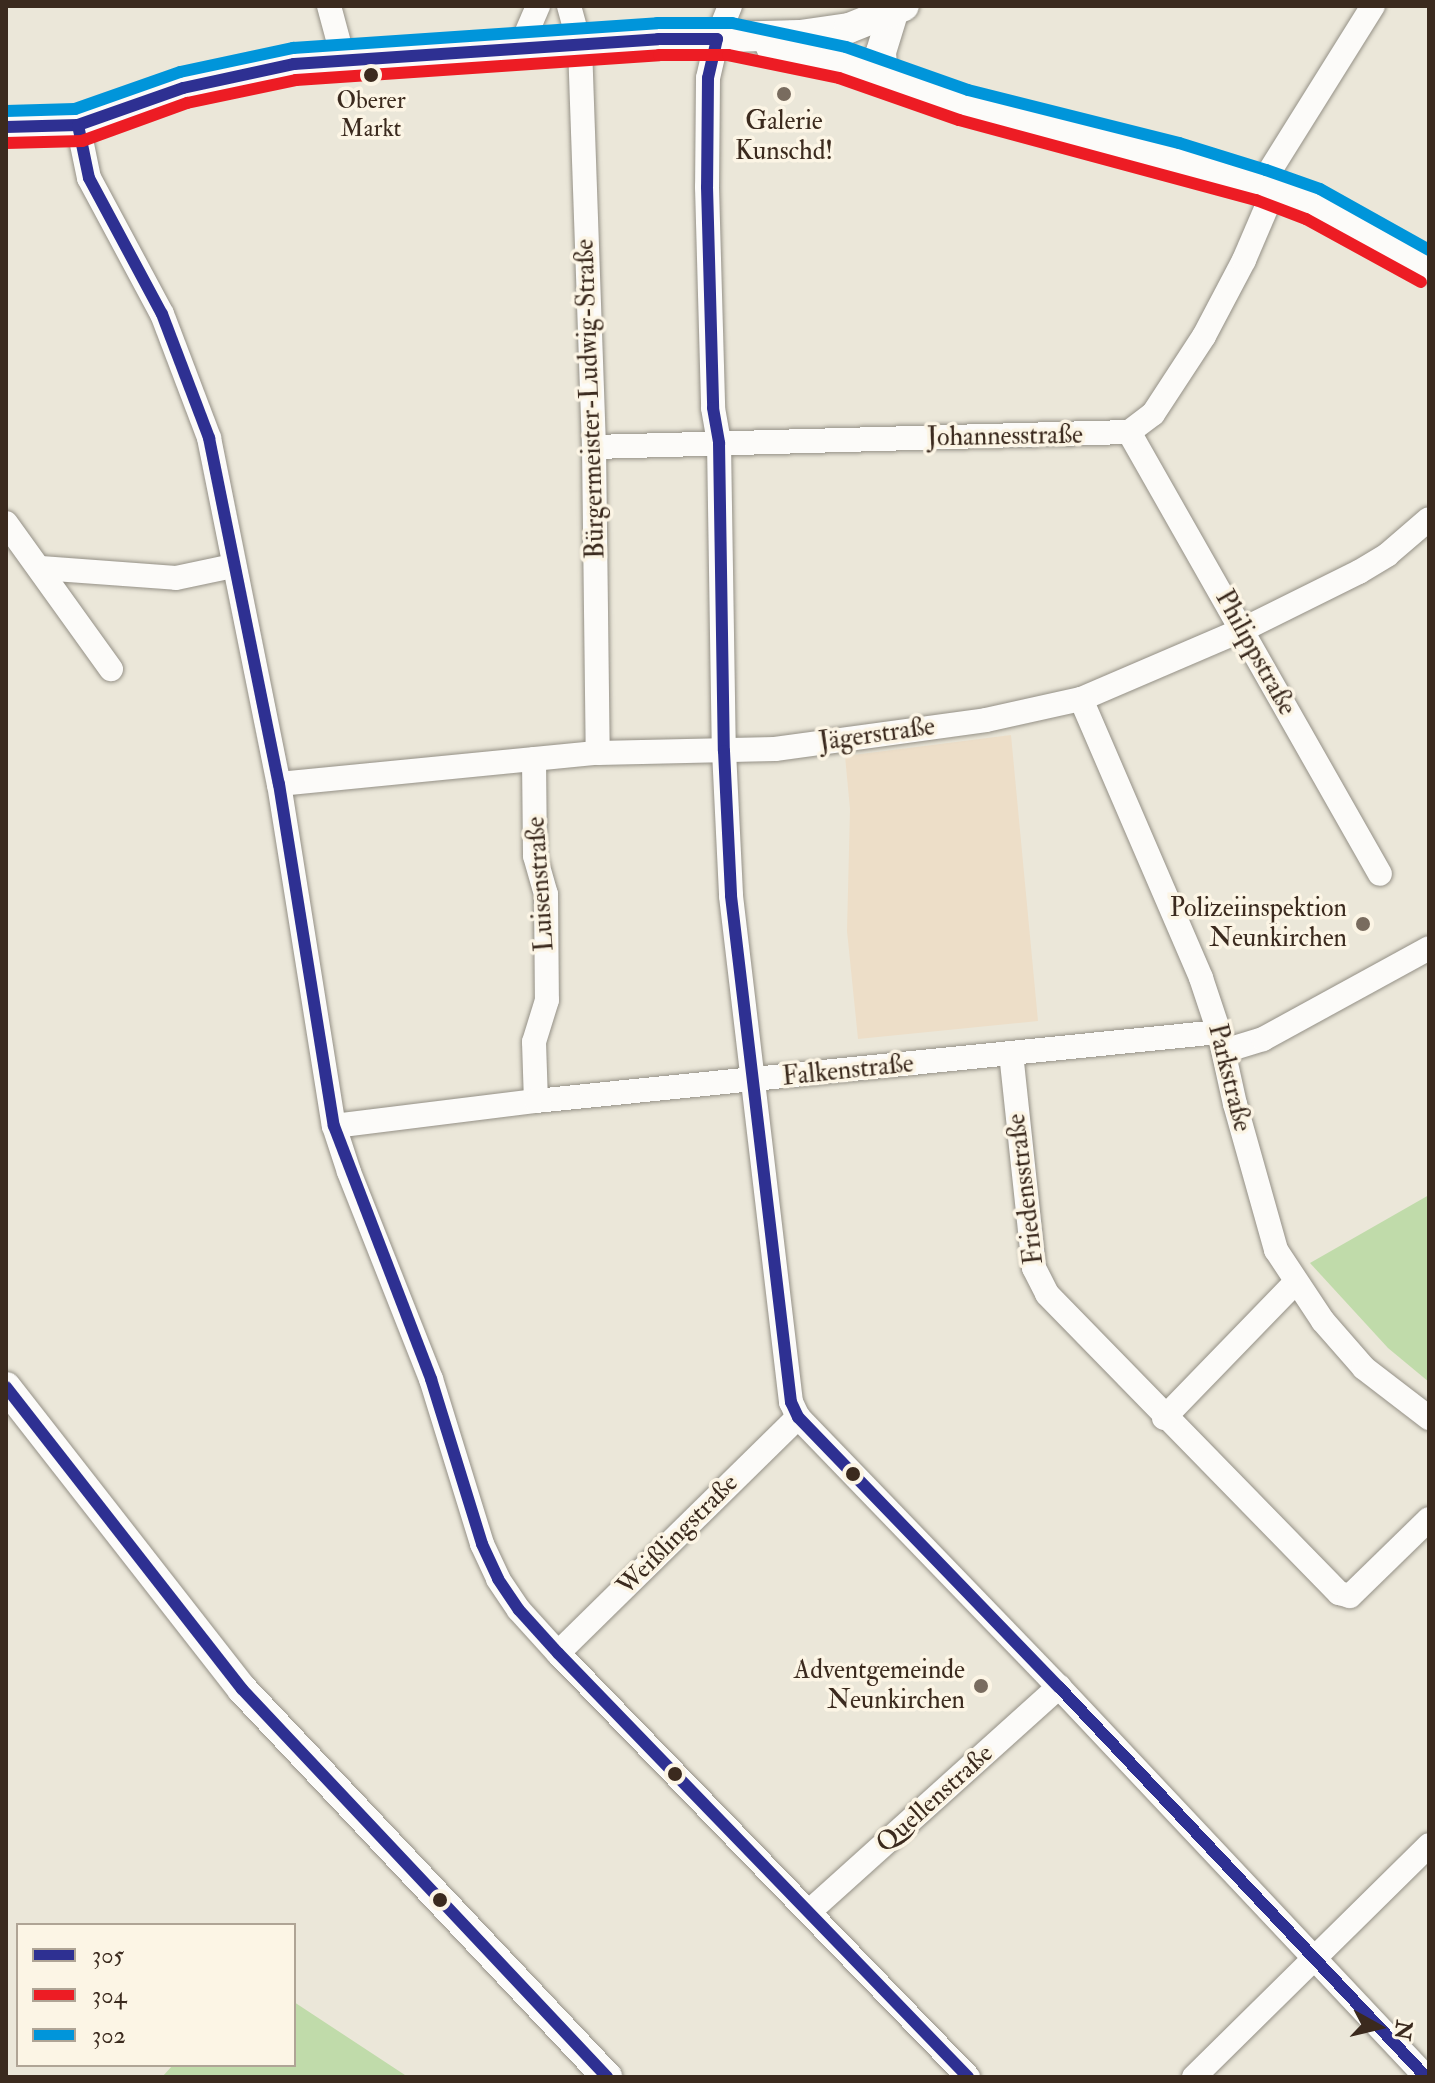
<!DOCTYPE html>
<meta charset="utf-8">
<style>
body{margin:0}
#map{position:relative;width:1435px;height:2083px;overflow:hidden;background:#ebe7d9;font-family:"IM FELL Double Pica",serif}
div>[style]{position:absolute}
.built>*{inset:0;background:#eddec8}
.green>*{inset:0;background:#c0dbaa}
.roads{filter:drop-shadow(0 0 2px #949086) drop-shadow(0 0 2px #949086)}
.minor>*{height:24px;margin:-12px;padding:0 12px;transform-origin:12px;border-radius:12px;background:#fcfbf9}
.tertiary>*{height:30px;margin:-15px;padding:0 15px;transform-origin:15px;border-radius:15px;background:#fcfbf9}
.bus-1>*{height:12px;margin:-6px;padding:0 6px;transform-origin:6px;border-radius:6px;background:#2e3092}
.bus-2>*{height:12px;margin:-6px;padding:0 6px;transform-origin:6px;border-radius:6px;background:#ed1c24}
.bus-3>*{height:12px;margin:-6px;padding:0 6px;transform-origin:6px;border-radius:6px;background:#0095da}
.dots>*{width:22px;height:22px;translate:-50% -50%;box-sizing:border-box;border:4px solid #fcf5e5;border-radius:50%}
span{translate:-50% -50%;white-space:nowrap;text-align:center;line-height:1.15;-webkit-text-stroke:7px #fcf5e5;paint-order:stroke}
.bus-label{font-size:24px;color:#3b2a1e}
.poi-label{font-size:26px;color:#3b2a1e}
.right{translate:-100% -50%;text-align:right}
.street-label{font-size:26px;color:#3b2a1e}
.frame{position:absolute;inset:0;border:8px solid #3b2a1e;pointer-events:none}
.legend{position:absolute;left:16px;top:1923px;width:280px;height:144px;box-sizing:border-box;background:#fcf5e5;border:2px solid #afa495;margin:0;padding:10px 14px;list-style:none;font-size:24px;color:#3b2a1e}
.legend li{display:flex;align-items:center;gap:16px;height:40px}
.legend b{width:40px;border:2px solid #afa495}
.north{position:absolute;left:1339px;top:1987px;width:80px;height:80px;-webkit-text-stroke:6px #fcf5e5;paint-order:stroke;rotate:98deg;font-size:22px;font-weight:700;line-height:32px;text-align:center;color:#3b2a1e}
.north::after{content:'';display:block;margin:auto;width:28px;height:36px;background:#3b2a1e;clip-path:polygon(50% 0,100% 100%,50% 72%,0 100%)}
</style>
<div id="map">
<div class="built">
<div style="clip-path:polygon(1011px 735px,1038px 1021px,858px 1039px,847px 931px,850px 809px,845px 756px)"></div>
</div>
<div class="green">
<div style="clip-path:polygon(1429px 1195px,1429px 1382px,1388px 1348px,1310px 1263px)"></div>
<div style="clip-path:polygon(294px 2002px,408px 2077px,162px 2077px,173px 2065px,294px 2065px)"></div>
</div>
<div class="roads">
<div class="minor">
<div style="left:329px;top:6px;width:54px;rotate:74.9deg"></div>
<div style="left:569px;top:6px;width:41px;rotate:74.6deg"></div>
<div style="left:580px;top:46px;width:401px;rotate:88deg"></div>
<div style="left:594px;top:447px;width:306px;rotate:89.3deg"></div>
<div style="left:730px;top:6px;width:35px;rotate:112deg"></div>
<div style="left:717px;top:39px;width:40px;rotate:103deg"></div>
<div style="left:708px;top:78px;width:109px;rotate:90.5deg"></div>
<div style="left:707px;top:187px;width:221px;rotate:88.4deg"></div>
<div style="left:713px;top:408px;width:36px;rotate:80deg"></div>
<div style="left:719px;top:443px;width:308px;rotate:89.1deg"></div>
<div style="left:724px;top:751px;width:145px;rotate:87.2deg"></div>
<div style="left:731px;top:896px;width:510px;rotate:83.24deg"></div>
<div style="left:791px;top:1402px;width:17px;rotate:65deg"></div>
<div style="left:798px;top:1417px;width:376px;rotate:46deg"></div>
<div style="left:1059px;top:1687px;width:536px;rotate:46.74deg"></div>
<div style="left:520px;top:48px;width:46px;rotate:-66.8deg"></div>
<div style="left:78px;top:125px;width:54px;rotate:78.3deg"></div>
<div style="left:89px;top:178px;width:154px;rotate:61.8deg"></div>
<div style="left:162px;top:314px;width:133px;rotate:69.2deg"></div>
<div style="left:209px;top:438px;width:353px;rotate:78.6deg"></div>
<div style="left:279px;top:784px;width:346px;rotate:80.9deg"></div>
<div style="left:334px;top:1126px;width:48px;rotate:71.9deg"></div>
<div style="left:349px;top:1172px;width:223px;rotate:68.4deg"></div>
<div style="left:431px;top:1379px;width:173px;rotate:72.8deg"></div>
<div style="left:482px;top:1544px;width:38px;rotate:65deg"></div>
<div style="left:498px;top:1579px;width:37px;rotate:56deg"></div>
<div style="left:519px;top:1610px;width:58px;rotate:47.8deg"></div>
<div style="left:558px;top:1653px;width:590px;rotate:45.96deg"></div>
<div style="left:1261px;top:185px;width:211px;rotate:-58deg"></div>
<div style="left:1129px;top:432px;width:508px;rotate:60.41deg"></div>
<div style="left:594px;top:447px;width:535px;rotate:-1.61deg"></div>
<div style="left:1129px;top:432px;width:30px;rotate:-37deg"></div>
<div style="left:1153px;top:414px;width:93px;rotate:-56.8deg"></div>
<div style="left:1204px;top:336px;width:86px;rotate:-62.2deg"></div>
<div style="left:1244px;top:260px;width:76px;rotate:-66.8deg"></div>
<div style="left:6px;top:523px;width:180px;rotate:54.3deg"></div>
<div style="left:41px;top:568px;width:135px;rotate:4.2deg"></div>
<div style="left:176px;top:578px;width:58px;rotate:-11.9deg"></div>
<div style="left:1081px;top:699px;width:304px;rotate:66.7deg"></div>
<div style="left:1201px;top:978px;width:57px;rotate:71.6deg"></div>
<div style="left:1219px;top:1032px;width:74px;rotate:77.5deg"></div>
<div style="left:1235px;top:1104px;width:152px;rotate:74.3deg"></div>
<div style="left:1276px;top:1250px;width:85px;rotate:56.5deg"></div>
<div style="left:1323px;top:1321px;width:62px;rotate:48.9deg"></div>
<div style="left:1364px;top:1368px;width:82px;rotate:37.6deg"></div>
<div style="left:534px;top:759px;width:97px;rotate:89.4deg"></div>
<div style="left:535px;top:856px;width:40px;rotate:74deg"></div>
<div style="left:546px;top:894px;width:106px;rotate:89.5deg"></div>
<div style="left:547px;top:1000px;width:44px;rotate:107.2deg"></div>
<div style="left:534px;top:1042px;width:59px;rotate:88.1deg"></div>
<div style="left:279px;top:784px;width:321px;rotate:-5.6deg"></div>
<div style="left:598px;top:753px;width:177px;rotate:-1.3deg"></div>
<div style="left:775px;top:749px;width:213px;rotate:-7.8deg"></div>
<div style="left:986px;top:720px;width:97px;rotate:-12.5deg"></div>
<div style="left:1081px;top:699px;width:175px;rotate:-23.2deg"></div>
<div style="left:1242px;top:630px;width:131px;rotate:-26.4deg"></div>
<div style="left:1359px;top:572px;width:33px;rotate:-31deg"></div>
<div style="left:1387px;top:555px;width:55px;rotate:-40.6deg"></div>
<div style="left:1224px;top:1051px;width:41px;rotate:-17.1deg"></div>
<div style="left:1263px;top:1039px;width:189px;rotate:-28.7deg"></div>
<div style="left:1011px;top:1053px;width:216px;rotate:83.9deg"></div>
<div style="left:1034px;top:1268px;width:29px;rotate:63deg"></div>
<div style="left:1047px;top:1294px;width:418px;rotate:45.7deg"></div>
<div style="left:1339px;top:1593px;width:11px;rotate:15deg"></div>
<div style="left:1350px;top:1596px;width:110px;rotate:-44.3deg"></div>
<div style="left:334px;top:1126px;width:204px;rotate:-7.1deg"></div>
<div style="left:536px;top:1101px;width:686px;rotate:-5.77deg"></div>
<div style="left:1164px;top:1418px;width:188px;rotate:-45.9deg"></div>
<div style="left:558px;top:1653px;width:337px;rotate:-44.5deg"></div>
<div style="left:811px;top:1910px;width:334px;rotate:-42deg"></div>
<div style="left:1194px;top:2077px;width:330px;rotate:-44.6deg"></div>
</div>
<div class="tertiary">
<div style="left:771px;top:47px;width:74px;rotate:12.5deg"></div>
<div style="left:843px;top:63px;width:127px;rotate:19.3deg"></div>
<div style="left:963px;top:105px;width:84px;rotate:15.9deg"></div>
<div style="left:1044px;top:128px;width:135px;rotate:13.3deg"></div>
<div style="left:1175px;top:159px;width:90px;rotate:16.8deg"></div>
<div style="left:1261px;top:185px;width:55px;rotate:20.1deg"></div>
<div style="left:1313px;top:204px;width:132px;rotate:28.9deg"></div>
<div style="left:883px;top:76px;width:24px;rotate:-95deg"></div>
<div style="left:881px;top:52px;width:41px;rotate:-72.9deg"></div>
<div style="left:6px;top:127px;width:72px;rotate:-1.6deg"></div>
<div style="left:78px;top:125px;width:111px;rotate:-19.4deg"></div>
<div style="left:183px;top:88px;width:114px;rotate:-12.2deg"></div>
<div style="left:294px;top:64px;width:365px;rotate:-3.9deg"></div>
<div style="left:658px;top:39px;width:142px;rotate:-1.6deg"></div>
<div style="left:800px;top:35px;width:49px;rotate:-8.1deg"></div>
<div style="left:849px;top:28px;width:59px;rotate:-21.8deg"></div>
<div style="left:6px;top:1387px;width:383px;rotate:52deg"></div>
<div style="left:242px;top:1689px;width:533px;rotate:46.75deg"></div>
</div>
</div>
<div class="bus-1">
<div style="left:717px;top:39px;width:40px;rotate:103deg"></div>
<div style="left:708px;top:78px;width:109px;rotate:90.5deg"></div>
<div style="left:707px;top:187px;width:221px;rotate:88.4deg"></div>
<div style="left:713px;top:408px;width:36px;rotate:80deg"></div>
<div style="left:719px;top:443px;width:308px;rotate:89.1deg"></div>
<div style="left:724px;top:751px;width:145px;rotate:87.2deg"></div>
<div style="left:731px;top:896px;width:510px;rotate:83.24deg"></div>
<div style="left:791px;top:1402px;width:17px;rotate:65deg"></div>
<div style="left:798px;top:1417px;width:376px;rotate:46deg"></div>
<div style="left:1059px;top:1687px;width:536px;rotate:46.74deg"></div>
<div style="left:78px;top:125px;width:54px;rotate:78.3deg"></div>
<div style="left:89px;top:178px;width:154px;rotate:61.8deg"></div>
<div style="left:162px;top:314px;width:133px;rotate:69.2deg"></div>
<div style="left:209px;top:438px;width:353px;rotate:78.6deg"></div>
<div style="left:279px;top:784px;width:346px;rotate:80.9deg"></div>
<div style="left:334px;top:1126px;width:271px;rotate:69deg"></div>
<div style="left:431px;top:1379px;width:173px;rotate:72.8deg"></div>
<div style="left:482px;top:1544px;width:38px;rotate:65deg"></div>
<div style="left:498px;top:1579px;width:37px;rotate:56deg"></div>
<div style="left:519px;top:1610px;width:58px;rotate:47.8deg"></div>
<div style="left:558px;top:1653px;width:590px;rotate:45.96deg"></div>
<div style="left:6px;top:127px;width:72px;rotate:-1.6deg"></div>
<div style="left:78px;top:125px;width:111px;rotate:-19.4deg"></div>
<div style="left:183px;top:88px;width:114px;rotate:-12.2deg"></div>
<div style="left:294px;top:64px;width:365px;rotate:-3.9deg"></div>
<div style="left:658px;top:39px;width:59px"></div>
<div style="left:6px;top:1387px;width:383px;rotate:52deg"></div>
<div style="left:242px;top:1689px;width:533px;rotate:46.75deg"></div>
</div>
<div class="bus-2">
<div style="left:6px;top:143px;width:76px;rotate:-1.5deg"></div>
<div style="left:82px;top:141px;width:112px;rotate:-19.9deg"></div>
<div style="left:187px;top:103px;width:111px;rotate:-11.9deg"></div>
<div style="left:296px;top:80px;width:364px;rotate:-3.9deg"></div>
<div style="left:659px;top:55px;width:69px"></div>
<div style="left:728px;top:55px;width:113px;rotate:11.7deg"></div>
<div style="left:839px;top:78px;width:127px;rotate:19.3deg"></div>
<div style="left:959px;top:120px;width:308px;rotate:15.1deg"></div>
<div style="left:1256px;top:200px;width:53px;rotate:20.8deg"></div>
<div style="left:1306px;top:219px;width:131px;rotate:28.7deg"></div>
</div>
<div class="bus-3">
<div style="left:6px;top:111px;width:69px;rotate:-1.7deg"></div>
<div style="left:75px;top:109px;width:111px;rotate:-19.4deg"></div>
<div style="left:180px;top:72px;width:116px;rotate:-12deg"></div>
<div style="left:293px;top:48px;width:365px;rotate:-3.9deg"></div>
<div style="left:657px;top:23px;width:75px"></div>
<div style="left:732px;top:23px;width:116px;rotate:11.9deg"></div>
<div style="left:846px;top:47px;width:129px;rotate:19.4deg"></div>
<div style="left:968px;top:90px;width:218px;rotate:14.1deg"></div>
<div style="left:1179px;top:143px;width:91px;rotate:17.2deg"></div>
<div style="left:1266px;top:170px;width:57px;rotate:19.4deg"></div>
<div style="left:1320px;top:189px;width:125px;rotate:29.2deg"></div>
</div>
<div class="dots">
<div style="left:371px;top:75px;background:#3b2a1e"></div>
<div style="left:784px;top:94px;background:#796c5f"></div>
<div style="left:1363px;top:924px;background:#796c5f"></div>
<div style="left:853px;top:1474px;background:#3b2a1e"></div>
<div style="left:981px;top:1686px;background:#796c5f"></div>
<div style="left:675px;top:1774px;background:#3b2a1e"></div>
<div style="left:440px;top:1900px;background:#3b2a1e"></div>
</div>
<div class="bus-label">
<span style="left:371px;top:115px">Oberer<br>Markt</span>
</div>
<div class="poi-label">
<span style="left:784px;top:137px">Galerie<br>Kunschd!</span>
<span class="right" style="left:1347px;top:924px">Polizeiinspektion<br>Neunkirchen</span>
<span class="right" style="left:965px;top:1686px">Adventgemeinde<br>Neunkirchen</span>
</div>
<div class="street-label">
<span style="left:591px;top:399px;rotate:-92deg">Bürgermeister-Ludwig-Straße</span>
<span style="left:1005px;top:437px;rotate:-1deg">Johannesstraße</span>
<span style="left:1255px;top:653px;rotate:61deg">Philippstraße</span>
<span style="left:877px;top:735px;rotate:-8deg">Jägerstraße</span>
<span style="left:541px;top:884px;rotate:-94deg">Luisenstraße</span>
<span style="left:848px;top:1071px;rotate:-6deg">Falkenstraße</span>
<span style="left:1229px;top:1078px;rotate:76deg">Parkstraße</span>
<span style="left:1026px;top:1189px;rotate:-97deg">Friedensstraße</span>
<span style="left:678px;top:1535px;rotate:-45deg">Weißlingstraße</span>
<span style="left:935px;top:1799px;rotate:-42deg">Quellenstraße</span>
</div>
<div class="frame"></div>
<ul class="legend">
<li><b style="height:10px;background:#2e3092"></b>305</li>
<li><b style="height:10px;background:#ed1c24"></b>304</li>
<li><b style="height:10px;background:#0095da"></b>302</li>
</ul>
<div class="north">N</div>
</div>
